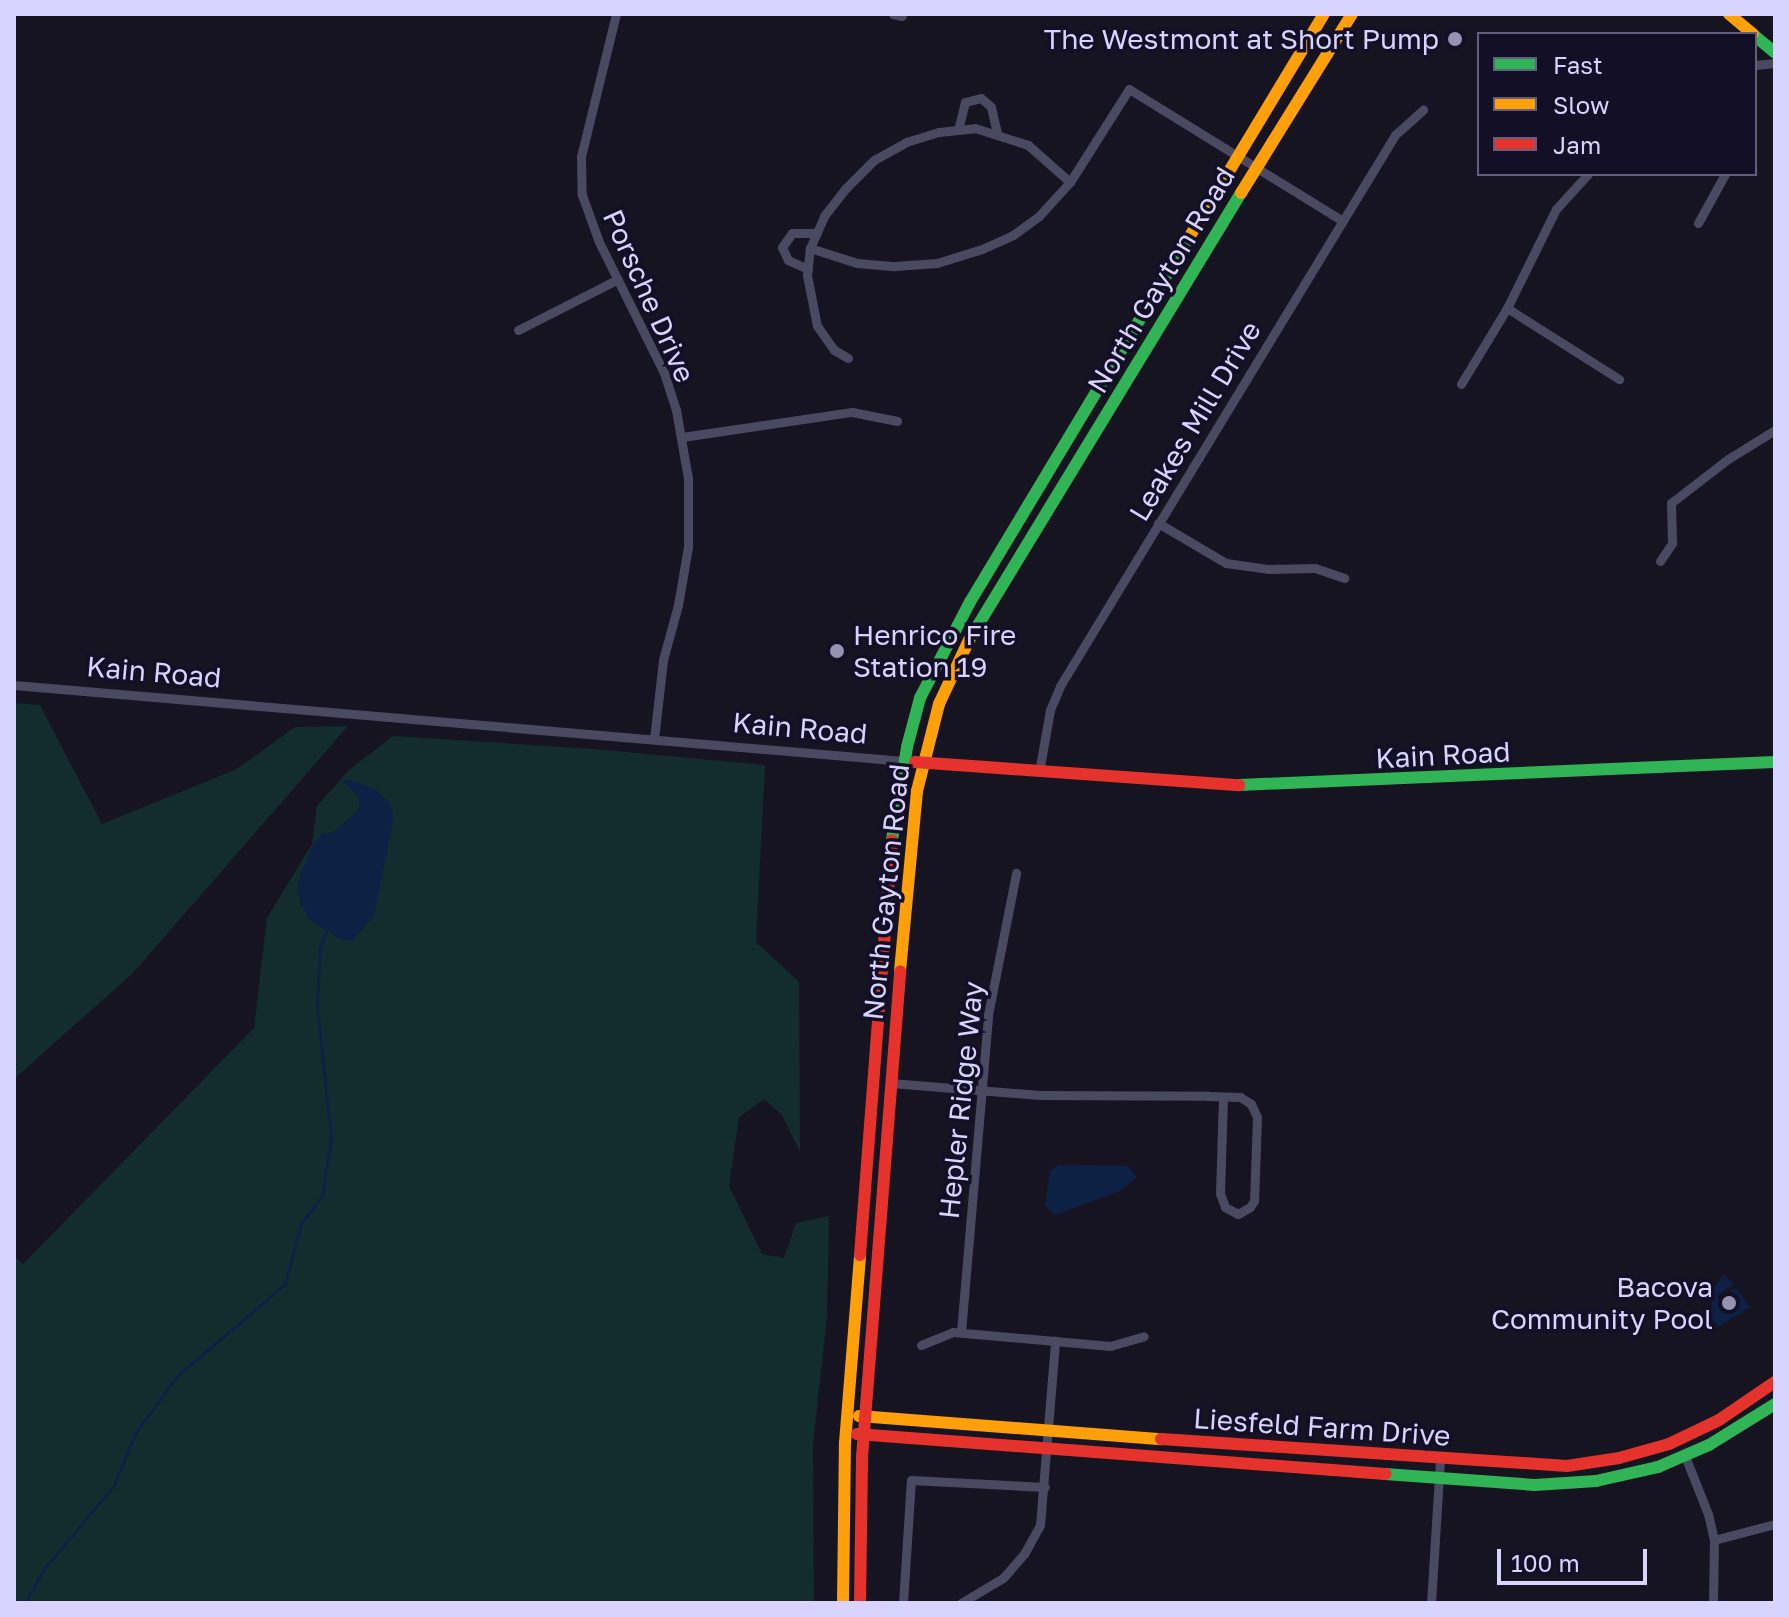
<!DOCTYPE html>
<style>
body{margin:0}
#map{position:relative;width:1789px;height:1617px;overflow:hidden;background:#161421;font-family:"Golos Text",sans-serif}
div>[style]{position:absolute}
.green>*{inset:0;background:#132c2d}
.water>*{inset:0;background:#0d2144}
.stream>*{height:3px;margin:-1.5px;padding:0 1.5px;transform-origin:1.5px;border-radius:1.5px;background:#0d2144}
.street>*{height:9px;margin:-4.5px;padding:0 4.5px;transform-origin:4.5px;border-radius:4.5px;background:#4a4962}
.fast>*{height:12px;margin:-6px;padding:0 6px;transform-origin:6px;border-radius:6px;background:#30b455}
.slow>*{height:12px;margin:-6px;padding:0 6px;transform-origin:6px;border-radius:6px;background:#ff9f0a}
.jam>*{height:12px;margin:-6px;padding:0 6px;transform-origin:6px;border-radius:6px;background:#e5322d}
.dots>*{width:22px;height:22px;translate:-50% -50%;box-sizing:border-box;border:4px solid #130f26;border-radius:50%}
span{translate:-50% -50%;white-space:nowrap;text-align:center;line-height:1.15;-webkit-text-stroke:7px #130f26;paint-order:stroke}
.poi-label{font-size:28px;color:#d9d4ff}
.right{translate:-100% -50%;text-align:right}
.left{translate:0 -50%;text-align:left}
.street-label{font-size:28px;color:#d9d4ff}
.frame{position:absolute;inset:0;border:16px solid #d9d4ff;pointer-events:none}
.legend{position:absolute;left:1477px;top:32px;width:280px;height:144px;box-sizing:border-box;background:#130f26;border:2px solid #625e7d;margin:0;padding:10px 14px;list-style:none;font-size:24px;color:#d9d4ff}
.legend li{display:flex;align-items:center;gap:16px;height:40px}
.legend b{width:40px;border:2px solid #625e7d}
.scale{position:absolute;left:1497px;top:1549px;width:150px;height:36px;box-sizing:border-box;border:4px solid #d9d4ff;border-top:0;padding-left:10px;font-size:24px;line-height:28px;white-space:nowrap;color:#d9d4ff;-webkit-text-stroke:6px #130f26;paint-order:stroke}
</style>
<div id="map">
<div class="green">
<div style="clip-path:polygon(14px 703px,40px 705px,102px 824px,237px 769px,295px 727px,348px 726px,133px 973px,14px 1079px)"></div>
<div style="clip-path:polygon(evenodd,393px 736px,594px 749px,765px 765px,756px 942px,799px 982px,800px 1152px,782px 1115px,764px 1099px,739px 1117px,729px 1186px,762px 1254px,784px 1258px,796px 1223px,829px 1216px,827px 1316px,813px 1445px,814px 1603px,14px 1603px,14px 1256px,23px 1264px,254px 1028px,267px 918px,312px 844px,317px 806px,349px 770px,393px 736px,344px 782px,394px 817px,301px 907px,299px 878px,322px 834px,334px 832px,358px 811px,360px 803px,356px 794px,344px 782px)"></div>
</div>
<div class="water">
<div style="clip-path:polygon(350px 780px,378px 791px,390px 804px,394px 817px,374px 916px,352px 941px,342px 940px,308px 919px,297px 891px,299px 878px,313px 845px,322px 834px,334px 832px,358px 811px,360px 803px,356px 794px,343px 781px)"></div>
<div style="clip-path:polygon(1058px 1165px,1128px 1166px,1137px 1177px,1120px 1191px,1055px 1215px,1045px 1206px,1050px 1171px)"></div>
<div style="clip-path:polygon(1724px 1275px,1734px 1284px,1717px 1295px,1718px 1299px,1736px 1288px,1750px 1307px,1718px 1327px,1706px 1310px,1712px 1305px,1710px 1293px)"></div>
</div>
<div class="stream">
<div style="left:25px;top:1603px;width:38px;rotate:-61deg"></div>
<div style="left:43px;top:1570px;width:111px;rotate:-50.1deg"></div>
<div style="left:114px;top:1485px;width:57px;rotate:-67.5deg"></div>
<div style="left:136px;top:1432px;width:69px;rotate:-53.8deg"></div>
<div style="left:177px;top:1376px;width:142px;rotate:-40.4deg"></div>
<div style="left:285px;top:1284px;width:63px;rotate:-75.3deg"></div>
<div style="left:301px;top:1223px;width:34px;rotate:-52deg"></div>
<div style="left:322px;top:1196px;width:58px;rotate:-81deg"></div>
<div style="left:331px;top:1139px;width:135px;rotate:-96deg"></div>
<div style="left:317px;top:1005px;width:57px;rotate:-87deg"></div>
<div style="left:320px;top:948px;width:19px;rotate:-72deg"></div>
</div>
<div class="street">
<div style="left:616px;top:14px;width:146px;rotate:103.8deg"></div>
<div style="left:581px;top:156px;width:39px;rotate:89deg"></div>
<div style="left:582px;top:195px;width:50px;rotate:70.1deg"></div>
<div style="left:599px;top:242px;width:146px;rotate:63.6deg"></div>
<div style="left:664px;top:373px;width:39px;rotate:72deg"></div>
<div style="left:676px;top:410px;width:69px;rotate:80deg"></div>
<div style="left:688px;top:478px;width:69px;rotate:90deg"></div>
<div style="left:688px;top:547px;width:59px;rotate:99.8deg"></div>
<div style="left:678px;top:605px;width:57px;rotate:105.3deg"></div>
<div style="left:663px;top:660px;width:80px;rotate:96.5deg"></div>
<div style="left:893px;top:14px;width:9px;rotate:13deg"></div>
<div style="left:1755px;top:65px;width:20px;rotate:-6deg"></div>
<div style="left:958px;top:130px;width:29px;rotate:-76deg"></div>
<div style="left:965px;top:102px;width:16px;rotate:-14deg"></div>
<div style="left:981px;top:98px;width:13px;rotate:42deg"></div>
<div style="left:991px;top:107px;width:27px;rotate:77deg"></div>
<div style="left:1588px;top:174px;width:47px;rotate:132.4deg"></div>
<div style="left:1556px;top:209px;width:110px;rotate:116.3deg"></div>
<div style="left:1507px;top:308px;width:133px;rotate:32.4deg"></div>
<div style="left:1698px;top:223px;width:56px;rotate:-61.1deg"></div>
<div style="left:810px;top:248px;width:49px;rotate:17.7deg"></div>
<div style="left:857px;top:263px;width:38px;rotate:5deg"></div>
<div style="left:895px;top:266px;width:42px;rotate:-4.1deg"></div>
<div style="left:937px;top:263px;width:47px;rotate:-17.3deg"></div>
<div style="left:982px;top:249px;width:34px;rotate:-24deg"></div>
<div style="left:1013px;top:235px;width:32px;rotate:-36deg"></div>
<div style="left:1039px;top:216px;width:46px;rotate:-47.6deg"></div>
<div style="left:1070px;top:182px;width:110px;rotate:-57.6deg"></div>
<div style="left:1129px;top:89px;width:251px;rotate:31.7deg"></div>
<div style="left:808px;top:269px;width:22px;rotate:-156deg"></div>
<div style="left:788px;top:260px;width:14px;rotate:-115deg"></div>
<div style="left:782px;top:247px;width:17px;rotate:-54deg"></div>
<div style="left:792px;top:233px;width:25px"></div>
<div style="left:518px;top:330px;width:112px;rotate:-27deg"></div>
<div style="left:848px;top:358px;width:16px;rotate:-150deg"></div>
<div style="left:834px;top:350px;width:29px;rotate:-125deg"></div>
<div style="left:817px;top:326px;width:52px;rotate:-101.1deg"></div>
<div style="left:807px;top:275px;width:27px;rotate:-84deg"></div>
<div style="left:810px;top:248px;width:35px;rotate:-66deg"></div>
<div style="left:824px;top:216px;width:36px;rotate:-52deg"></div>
<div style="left:846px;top:188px;width:40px;rotate:-45deg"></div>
<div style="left:874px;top:160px;width:37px;rotate:-29deg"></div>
<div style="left:906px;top:142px;width:34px;rotate:-17deg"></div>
<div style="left:939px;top:132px;width:36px;rotate:-6deg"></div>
<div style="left:975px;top:128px;width:56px;rotate:17.8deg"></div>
<div style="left:1028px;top:145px;width:56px;rotate:41.4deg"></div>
<div style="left:1461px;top:384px;width:89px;rotate:-58.8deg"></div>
<div style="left:682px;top:437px;width:172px;rotate:-8.4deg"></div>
<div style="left:852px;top:412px;width:46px;rotate:11.3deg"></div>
<div style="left:1158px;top:523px;width:79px;rotate:30.5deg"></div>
<div style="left:1226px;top:563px;width:42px;rotate:8.1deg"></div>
<div style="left:1268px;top:569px;width:47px;rotate:-1.2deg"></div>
<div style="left:1315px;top:568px;width:31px;rotate:19deg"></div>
<div style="left:1660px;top:561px;width:22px;rotate:-56deg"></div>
<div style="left:1672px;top:543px;width:40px;rotate:-91.4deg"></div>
<div style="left:1671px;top:503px;width:72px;rotate:-37.7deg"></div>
<div style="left:1728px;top:459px;width:55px;rotate:-31.7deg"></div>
<div style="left:14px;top:685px;width:893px;rotate:4.88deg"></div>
<div style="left:1039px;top:772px;width:63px;rotate:-79.9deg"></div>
<div style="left:1050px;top:710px;width:26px;rotate:-67deg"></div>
<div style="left:1060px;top:686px;width:645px;rotate:-58.7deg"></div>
<div style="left:1395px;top:135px;width:38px;rotate:-42deg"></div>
<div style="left:891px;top:1083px;width:150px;rotate:4.6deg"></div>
<div style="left:1041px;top:1095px;width:167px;rotate:0.3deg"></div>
<div style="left:1208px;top:1096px;width:32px;rotate:2deg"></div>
<div style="left:1240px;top:1097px;width:13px;rotate:32deg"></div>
<div style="left:1251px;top:1104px;width:14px;rotate:65deg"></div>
<div style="left:1257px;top:1117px;width:84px;rotate:92deg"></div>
<div style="left:1254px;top:1201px;width:7px;rotate:124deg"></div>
<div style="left:1250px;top:1207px;width:14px;rotate:150deg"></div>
<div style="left:1238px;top:1214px;width:15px;rotate:-152deg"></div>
<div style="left:1225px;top:1207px;width:15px;rotate:-110deg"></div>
<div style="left:1220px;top:1193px;width:96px;rotate:-88.2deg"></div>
<div style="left:961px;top:1332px;width:318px;rotate:-85.1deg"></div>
<div style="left:988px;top:1015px;width:145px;rotate:-78.8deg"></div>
<div style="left:921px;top:1345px;width:35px;rotate:-22deg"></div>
<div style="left:953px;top:1332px;width:158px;rotate:5.1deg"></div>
<div style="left:1110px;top:1346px;width:35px;rotate:-16deg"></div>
<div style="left:1685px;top:1456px;width:62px;rotate:68.4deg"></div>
<div style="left:1708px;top:1514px;width:27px;rotate:77deg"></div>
<div style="left:1714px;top:1540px;width:63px;rotate:90.9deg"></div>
<div style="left:1714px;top:1540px;width:63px;rotate:-14.7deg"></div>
<div style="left:903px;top:1603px;width:123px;rotate:-86.3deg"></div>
<div style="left:911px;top:1480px;width:134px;rotate:3deg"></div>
<div style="left:961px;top:1603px;width:49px;rotate:-30.8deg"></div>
<div style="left:1003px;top:1578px;width:32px;rotate:-49deg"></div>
<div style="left:1024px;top:1554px;width:33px;rotate:-61deg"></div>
<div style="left:1040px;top:1525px;width:185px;rotate:-85.3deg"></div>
<div style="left:1431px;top:1603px;width:143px;rotate:-86.4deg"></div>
</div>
<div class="fast">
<div style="left:1755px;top:36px;width:26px;rotate:40deg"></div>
<div style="left:969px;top:640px;width:523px;rotate:-58.68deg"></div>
<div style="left:1239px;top:785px;width:536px;rotate:-2.46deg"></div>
<div style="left:892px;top:840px;width:94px;rotate:-80.8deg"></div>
<div style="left:907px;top:747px;width:51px;rotate:-75.1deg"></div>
<div style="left:920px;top:698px;width:108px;rotate:-62.5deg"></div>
<div style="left:970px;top:602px;width:427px;rotate:-59deg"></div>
<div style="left:1385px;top:1474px;width:150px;rotate:4.2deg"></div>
<div style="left:1535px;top:1485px;width:61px;rotate:-3.8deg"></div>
<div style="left:1596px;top:1481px;width:64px;rotate:-12.7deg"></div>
<div style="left:1658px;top:1467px;width:56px;rotate:-23.3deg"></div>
<div style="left:1709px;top:1445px;width:78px;rotate:-31.8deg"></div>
</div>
<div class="slow">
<div style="left:1729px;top:14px;width:31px;rotate:40deg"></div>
<div style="left:1241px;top:193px;width:211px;rotate:-58.2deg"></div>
<div style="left:1190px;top:236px;width:259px;rotate:-58.9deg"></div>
<div style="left:900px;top:971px;width:181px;rotate:-84.6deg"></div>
<div style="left:917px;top:791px;width:90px;rotate:-75.8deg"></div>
<div style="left:939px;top:704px;width:71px;rotate:-64.9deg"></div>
<div style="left:859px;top:1416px;width:303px;rotate:4.4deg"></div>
<div style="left:843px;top:1603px;width:160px;rotate:-89.3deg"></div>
<div style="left:845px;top:1443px;width:189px;rotate:-85.4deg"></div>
</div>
<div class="jam">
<div style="left:915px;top:762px;width:325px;rotate:4.1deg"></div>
<div style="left:860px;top:1255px;width:416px;rotate:-85.6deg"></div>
<div style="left:857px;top:1434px;width:530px;rotate:4.33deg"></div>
<div style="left:1161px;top:1439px;width:407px;rotate:3.8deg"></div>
<div style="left:1567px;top:1466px;width:53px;rotate:-8.7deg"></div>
<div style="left:1619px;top:1458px;width:52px;rotate:-15.6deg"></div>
<div style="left:1669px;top:1444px;width:55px;rotate:-25.6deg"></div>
<div style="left:1719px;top:1420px;width:68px;rotate:-34.2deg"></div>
<div style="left:860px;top:1603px;width:146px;rotate:-89.2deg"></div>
<div style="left:862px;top:1457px;width:487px;rotate:-85.5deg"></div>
</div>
<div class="dots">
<div style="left:1455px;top:39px;background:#9591b1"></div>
<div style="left:837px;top:651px;background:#9591b1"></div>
<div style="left:1729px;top:1303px;background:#9591b1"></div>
</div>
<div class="poi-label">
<span class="right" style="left:1439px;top:39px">The Westmont at Short Pump</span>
<span class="left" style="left:853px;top:651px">Henrico Fire<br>Station 19</span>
<span class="right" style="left:1713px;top:1303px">Bacova<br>Community Pool</span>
</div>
<div class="street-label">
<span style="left:1161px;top:280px;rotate:-59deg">North Gayton Road</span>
<span style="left:649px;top:296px;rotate:66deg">Porsche Drive</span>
<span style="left:1195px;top:421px;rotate:-59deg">Leakes Mill Drive</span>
<span style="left:154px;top:672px;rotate:5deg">Kain Road</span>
<span style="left:800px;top:728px;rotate:5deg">Kain Road</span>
<span style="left:1443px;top:755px;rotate:-3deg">Kain Road</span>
<span style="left:886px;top:892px;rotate:-84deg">North Gayton Road</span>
<span style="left:961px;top:1100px;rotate:-84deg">Hepler Ridge Way</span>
<span style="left:1322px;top:1427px;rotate:4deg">Liesfeld Farm Drive</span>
</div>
<div class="frame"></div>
<ul class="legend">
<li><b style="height:10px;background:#30b455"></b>Fast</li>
<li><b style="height:10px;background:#ff9f0a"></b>Slow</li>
<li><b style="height:10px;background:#e5322d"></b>Jam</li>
</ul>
<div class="scale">100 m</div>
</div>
